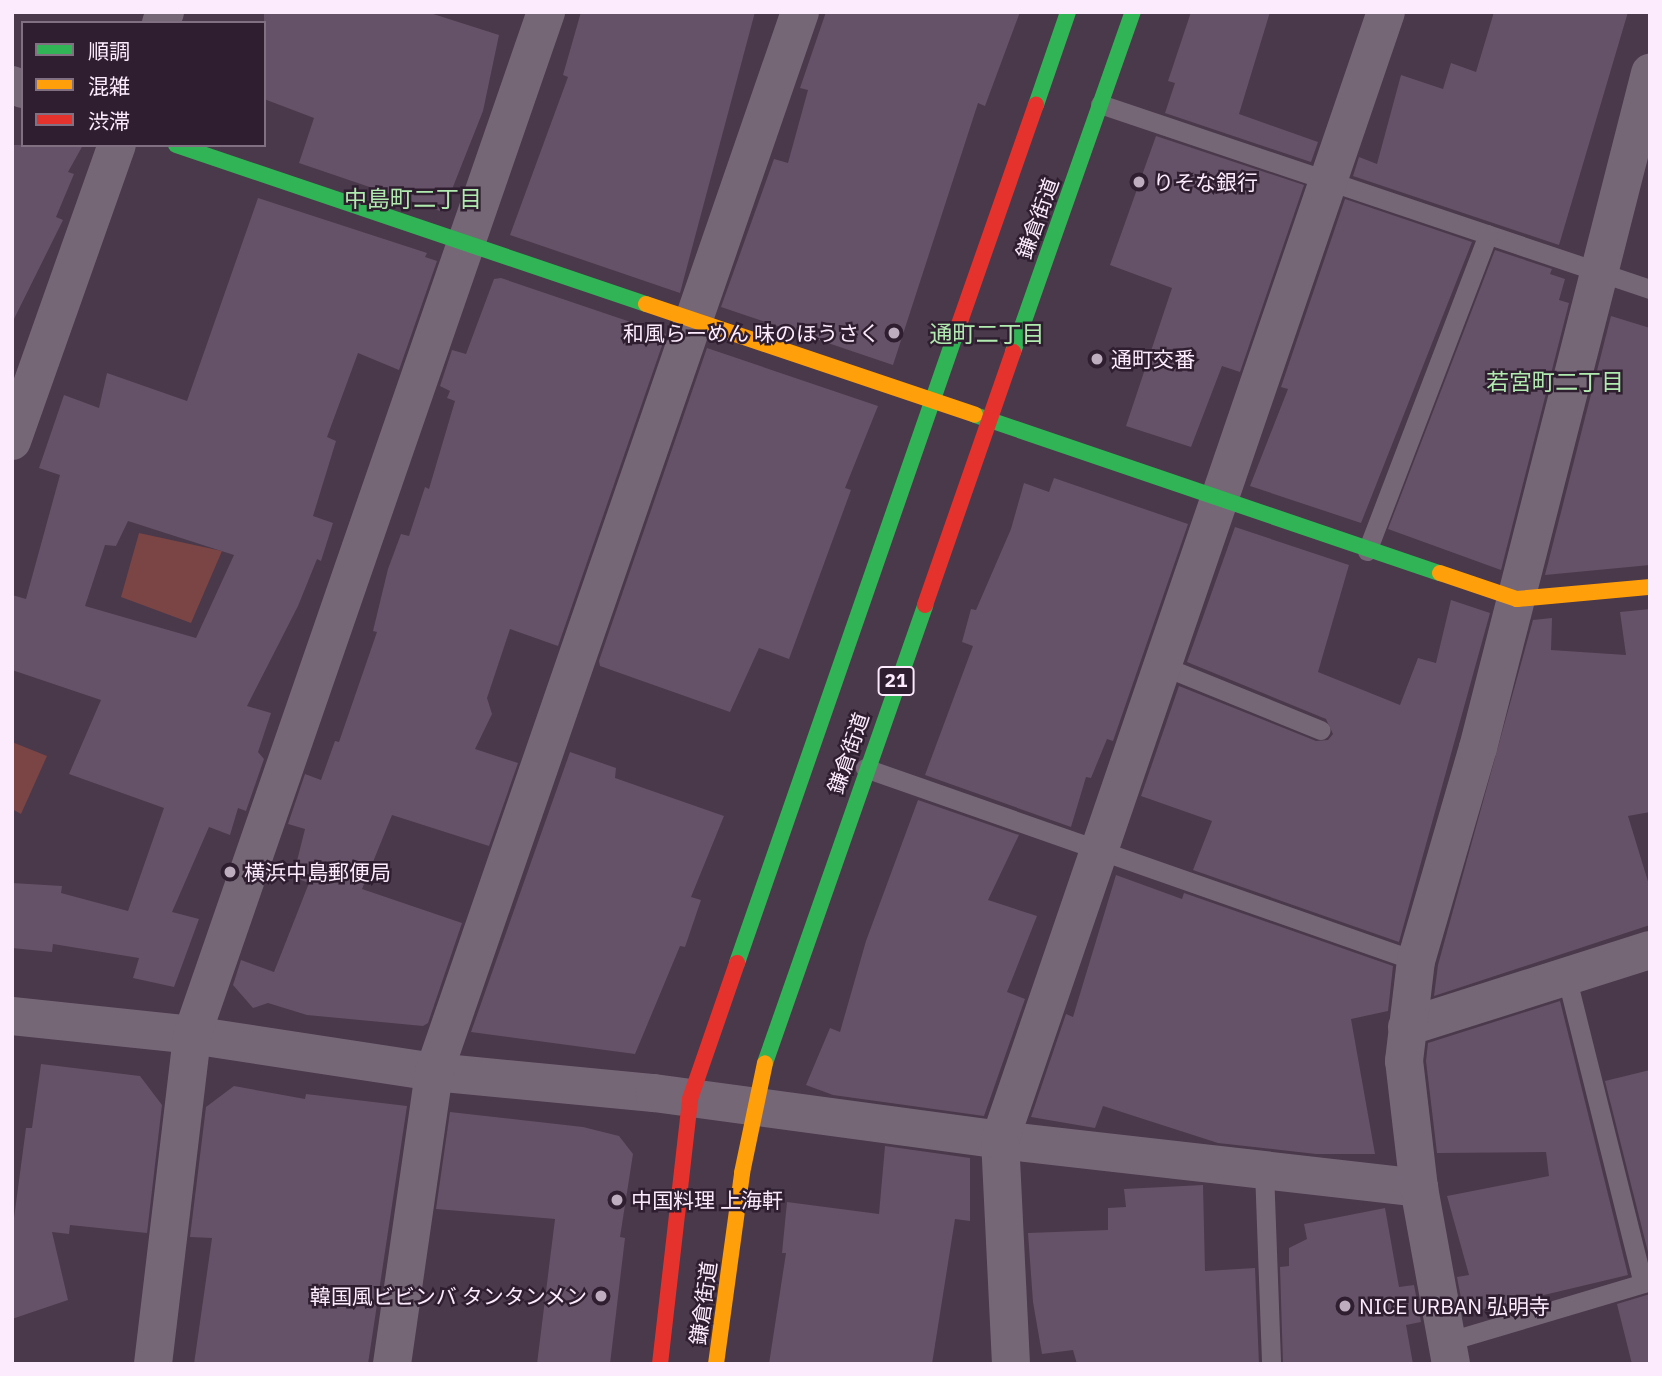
<!DOCTYPE html>
<meta charset="utf-8">
<style>
body{margin:0}
#map{position:relative;width:1662px;height:1376px;overflow:hidden;background:#4a384b;font-family:"IBM Plex Sans","Noto Sans JP",sans-serif}
div>[style]{position:absolute}
[style*='--x']{left:calc(var(--x)*1px);top:calc(var(--y)*1px);width:calc(var(--w)*1px);rotate:calc(var(--a)*1deg)}
.green>*{inset:0;background:#7a4544}
.building>*{inset:0;background:#665268}
.lane>*{height:19px;margin:-9.5px;padding:0 9.5px;transform-origin:9.5px;border-radius:9.5px;background:#766777}
.street>*{height:38px;margin:-19px;padding:0 19px;transform-origin:19px;border-radius:19px;background:#766777}
.fast>*{height:16px;margin:-8px;padding:0 8px;transform-origin:8px;border-radius:8px;background:#30b455}
.slow>*{height:16px;margin:-8px;padding:0 8px;transform-origin:8px;border-radius:8px;background:#ff9f0a}
.jam>*{height:16px;margin:-8px;padding:0 8px;transform-origin:8px;border-radius:8px;background:#e5322d}
.dots>*{width:19px;height:19px;translate:-50% -50%;box-sizing:border-box;border:4px solid #2e1e2f;border-radius:50%}
span{translate:-50% -50%;white-space:nowrap;text-align:center;line-height:1.15;-webkit-text-stroke:5px #2e1e2f;paint-order:stroke}
.shield-label span{padding:2px 5px;background:#2e1e2f;border:2px solid;border-radius:5px;-webkit-text-stroke-width:0}
.shield-label{font-size:19px;color:#fcebfd;font-weight:700}
.poi-label{font-size:21px;color:#fcebfd}
.left{translate:0 -50%;text-align:left}
.right{translate:-100% -50%;text-align:right}
.street-label{font-size:21px;color:#fcebfd}
.neighbourhood-label{font-size:23px;color:#b0eaaf}
.frame{position:absolute;inset:0;border:14px solid #fcebfd;pointer-events:none}
.legend{position:absolute;left:21px;top:21px;width:245px;height:126px;box-sizing:border-box;background:#2e1e2f;border:2px solid #807081;margin:0;padding:9px 12px;list-style:none;font-size:21px;color:#fcebfd}
.legend li{display:flex;align-items:center;gap:14px;height:35px}
.legend b{width:35px;border:2px solid #807081}
</style>
<div id="map">
<div class="green">
<div style="clip-path:polygon(139px 533px,222px 551px,191px 623px,121px 597px)"></div>
<div style="clip-path:polygon(12px 742px,47px 756px,21px 814px,12px 809px)"></div>
</div>
<div class="building">
<div style="clip-path:polygon(264px 12px,427px 12px,499px 35px,483px 111px,443px 212px,299px 163px,314px 118px,264px 99px)"></div>
<div style="clip-path:polygon(581px 12px,755px 12px,680px 293px,510px 235px,568px 77px,563px 75px)"></div>
<div style="clip-path:polygon(826px 12px,1020px 12px,985px 106px,978px 103px,893px 365px,721px 307px,774px 159px,788px 163px,808px 90px,800px 88px)"></div>
<div style="clip-path:polygon(1191px 12px,1270px 12px,1239px 114px,1318px 142px,1311px 162px,1165px 113px,1175px 83px,1168px 81px)"></div>
<div style="clip-path:polygon(1494px 12px,1628px 12px,1559px 245px,1353px 176px,1359px 157px,1377px 164px,1401px 75px,1443px 89px,1451px 63px,1476px 72px)"></div>
<div style="clip-path:polygon(1156px 136px,1304px 185px,1240px 372px,1222px 366px,1191px 447px,1126px 426px,1172px 288px,1110px 265px)"></div>
<div style="clip-path:polygon(12px 145px,83px 145px,68px 172px,74px 174px,56px 217px,63px 220px,12px 323px)"></div>
<div style="clip-path:polygon(evenodd,258px 198px,427px 253px,425px 257px,437px 261px,399px 370px,358px 353px,327px 437px,336px 441px,313px 516px,333px 523px,321px 561px,317px 559px,298px 606px,247px 706px,271px 713px,258px 752px,264px 759px,246px 811px,238px 808px,230px 835px,209px 827px,172px 912px,199px 919px,174px 987px,133px 978px,139px 958px,53px 944px,52px 952px,12px 948px,12px 883px,62px 886px,61px 893px,128px 911px,164px 808px,69px 774px,101px 700px,12px 670px,12px 595px,26px 599px,60px 475px,39px 468px,64px 395px,99px 408px,107px 373px,187px 401px,258px 198px,128px 521px,234px 555px,196px 638px,85px 606px,105px 545px,116px 546px,128px 521px)"></div>
<div style="clip-path:polygon(1345px 199px,1472px 242px,1361px 523px,1250px 486px,1288px 389px,1281px 387px)"></div>
<div style="clip-path:polygon(1495px 250px,1552px 269px,1550px 274px,1565px 279px,1559px 300px,1569px 303px,1501px 570px,1388px 529px)"></div>
<div style="clip-path:polygon(501px 278px,666px 334px,558px 646px,510px 629px,487px 698px,492px 714px,475px 749px,518px 763px,489px 846px,392px 815px,362px 889px,462px 923px,428px 1023px,423px 1026px,307px 1015px,268px 1003px,253px 1008px,233px 985px,241px 960px,274px 972px,309px 883px,293px 877px,305px 829px,288px 824px,305px 774px,321px 780px,335px 741px,339px 742px,377px 632px,373px 631px,388px 569px,401px 534px,409px 536px,425px 487px,429px 489px,455px 401px,447px 398px,450px 391px,440px 386px,452px 350px,466px 354px,494px 279px)"></div>
<div style="clip-path:polygon(1611px 316px,1650px 328px,1650px 565px,1545px 575px)"></div>
<div style="clip-path:polygon(707px 348px,878px 406px,845px 488px,851px 490px,789px 659px,759px 648px,730px 712px,600px 666px,599px 661px)"></div>
<div style="clip-path:polygon(1054px 478px,1188px 524px,1113px 741px,1107px 739px,1091px 778px,1086px 777px,1071px 827px,925px 775px,973px 646px,962px 642px,971px 609px,976px 610px,1011px 529px,1024px 483px,1049px 492px)"></div>
<div style="clip-path:polygon(1235px 527px,1349px 565px,1318px 672px,1400px 705px,1418px 658px,1436px 663px,1451px 600px,1490px 613px,1399px 942px,1193px 870px,1212px 821px,1141px 796px,1179px 686px,1316px 741px,1328px 740px,1333px 734px,1326px 719px,1187px 662px)"></div>
<div style="clip-path:polygon(1650px 609px,1650px 812px,1628px 816px,1650px 888px,1650px 925px,1434px 996px,1438px 965px,1533px 620px,1552px 618px,1551px 650px,1626px 655px,1620px 612px)"></div>
<div style="clip-path:polygon(570px 752px,616px 768px,615px 778px,724px 816px,691px 897px,701px 900px,685px 947px,680px 946px,635px 1054px,471px 1032px)"></div>
<div style="clip-path:polygon(918px 800px,1019px 835px,988px 900px,1037px 916px,1007px 992px,1025px 999px,984px 1116px,833px 1095px,806px 1085px,830px 1028px,840px 1032px,866px 941px)"></div>
<div style="clip-path:polygon(1116px 875px,1182px 899px,1184px 893px,1393px 966px,1388px 1011px,1351px 1019px,1375px 1154px,1316px 1154px,1218px 1143px,1103px 1106px,1095px 1128px,1031px 1117px,1066px 1014px,1073px 1017px)"></div>
<div style="clip-path:polygon(1560px 1001px,1628px 1275px,1464px 1314px,1457px 1277px,1469px 1275px,1447px 1196px,1549px 1176px,1546px 1152px,1437px 1153px,1426px 1061px,1428px 1043px)"></div>
<div style="clip-path:polygon(41px 1064px,140px 1076px,162px 1105px,147px 1233px,70px 1225px,69px 1234px,52px 1232px,68px 1300px,12px 1319px,12px 1233px,26px 1128px,32px 1128px)"></div>
<div style="clip-path:polygon(1650px 1070px,1650px 1260px,1605px 1081px)"></div>
<div style="clip-path:polygon(234px 1086px,305px 1099px,306px 1094px,407px 1106px,368px 1364px,194px 1364px,212px 1238px,190px 1237px,206px 1107px)"></div>
<div style="clip-path:polygon(450px 1112px,583px 1127px,619px 1136px,633px 1154px,620px 1237px,625px 1238px,610px 1364px,537px 1364px,555px 1219px,436px 1209px)"></div>
<div style="clip-path:polygon(885px 1146px,970px 1158px,970px 1221px,955px 1219px,932px 1364px,769px 1364px,786px 1253px,782px 1253px,787px 1202px,879px 1214px)"></div>
<div style="clip-path:polygon(1203px 1185px,1205px 1271px,1255px 1268px,1259px 1364px,1077px 1364px,1073px 1350px,1042px 1354px,1033px 1302px,1028px 1233px,1108px 1230px,1108px 1208px,1126px 1207px,1124px 1189px)"></div>
<div style="clip-path:polygon(1385px 1208px,1399px 1287px,1414px 1285px,1421px 1322px,1406px 1325px,1413px 1364px,1283px 1364px,1280px 1267px,1289px 1266px,1289px 1248px,1307px 1239px,1304px 1224px)"></div>
<div style="clip-path:polygon(1650px 1294px,1650px 1364px,1632px 1364px,1617px 1304px)"></div>
</div>
<div class="lane">
<div style="--x:1100;--y:104;--w:580;--a:18.59"></div>
<div style="--x:1367;--y:551;--w:339;--a:-69.1"></div>
<div style="--x:1163;--y:666;--w:170;--a:22.1"></div>
<div style="--x:865;--y:768;--w:584;--a:19.3"></div>
<div style="--x:1566;--y:975;--w:314;--a:76"></div>
<div style="--x:1264;--y:1170;--w:194;--a:87.9"></div>
<div style="--x:1446;--y:1342;--w:213;--a:-16.6"></div>
</div>
<div class="street">
<div style="--x:161;--y:23;--w:12;--a:-70"></div>
<div style="--x:12;--y:85;--w:12;--a:20"></div>
<div style="--x:12;--y:441;--w:314;--a:-70.5"></div>
<div style="--x:12;--y:1016;--w:181;--a:6"></div>
<div style="--x:192;--y:1035;--w:245;--a:8.7"></div>
<div style="--x:434;--y:1072;--w:221;--a:5.5"></div>
<div style="--x:654;--y:1093;--w:349;--a:7.7"></div>
<div style="--x:1000;--y:1140;--w:422;--a:6.5"></div>
<div style="--x:1407;--y:1027;--w:255;--a:-17.6"></div>
<div style="--x:153;--y:1364;--w:331;--a:-83.2"></div>
<div style="--x:192;--y:1035;--w:1083;--a:-70.91"></div>
<div style="--x:392;--y:1364;--w:295;--a:-81.8"></div>
<div style="--x:434;--y:1072;--w:1121;--a:-70.95"></div>
<div style="--x:1011;--y:1364;--w:224;--a:-92.8"></div>
<div style="--x:1000;--y:1140;--w:1192;--a:-71.11"></div>
<div style="--x:1451;--y:1364;--w:179;--a:-100.3"></div>
<div style="--x:1419;--y:1188;--w:128;--a:-96.7"></div>
<div style="--x:1404;--y:1061;--w:101;--a:-83.2"></div>
<div style="--x:1416;--y:961;--w:222;--a:-73.8"></div>
<div style="--x:1478;--y:748;--w:697;--a:-75.7"></div>
</div>
<div class="fast">
<div style="--x:1036;--y:105;--w:98;--a:-71"></div>
<div style="--x:176;--y:145;--w:496;--a:18.7"></div>
<div style="--x:1013;--y:352;--w:361;--a:-70.6"></div>
<div style="--x:975;--y:415;--w:491;--a:18.8"></div>
<div style="--x:737;--y:963;--w:667;--a:-70.83"></div>
<div style="--x:765;--y:1063;--w:485;--a:-70.7"></div>
</div>
<div class="slow">
<div style="--x:646;--y:304;--w:347;--a:18.6"></div>
<div style="--x:1440;--y:573;--w:81;--a:18.7"></div>
<div style="--x:1517;--y:599;--w:134;--a:-5.2"></div>
<div style="--x:716;--y:1364;--w:193;--a:-82.2"></div>
<div style="--x:742;--y:1173;--w:112;--a:-78.2"></div>
</div>
<div class="jam">
<div style="--x:956;--y:333;--w:242;--a:-70.7"></div>
<div style="--x:925;--y:605;--w:268;--a:-70.8"></div>
<div style="--x:660;--y:1364;--w:267;--a:-83.5"></div>
<div style="--x:690;--y:1099;--w:144;--a:-70.9"></div>
</div>
<div class="dots">
<div style="left:1139px;top:182px;background:#beacbf"></div>
<div style="left:894px;top:333px;background:#beacbf"></div>
<div style="left:1097px;top:359px;background:#beacbf"></div>
<div style="left:230px;top:872px;background:#beacbf"></div>
<div style="left:617px;top:1200px;background:#beacbf"></div>
<div style="left:601px;top:1296px;background:#beacbf"></div>
<div style="left:1345px;top:1306px;background:#beacbf"></div>
</div>
<div class="shield-label">
<span style="left:896px;top:681px">21</span>
</div>
<div class="poi-label">
<span class="left" style="left:1153px;top:182px">りそな銀行</span>
<span class="right" style="left:880px;top:333px">和風らーめん 味のほうさく</span>
<span class="left" style="left:1111px;top:359px">通町交番</span>
<span class="left" style="left:244px;top:872px">横浜中島郵便局</span>
<span class="left" style="left:631px;top:1200px">中国料理 上海軒</span>
<span class="right" style="left:587px;top:1296px">韓国風ビビンバ タンタンメン</span>
<span class="left" style="left:1359px;top:1306px">NICE URBAN 弘明寺</span>
</div>
<div class="street-label">
<span style="left:1037px;top:218px;rotate:-70deg">鎌倉街道</span>
<span style="left:848px;top:753px;rotate:-71deg">鎌倉街道</span>
<span style="left:703px;top:1303px;rotate:-82deg">鎌倉街道</span>
</div>
<div class="neighbourhood-label">
<span style="left:413px;top:198px">中島町二丁目</span>
<span style="left:987px;top:333px">通町二丁目</span>
<span style="left:1555px;top:381px">若宮町二丁目</span>
</div>
<div class="frame"></div>
<ul class="legend">
<li><b style="height:9px;background:#30b455"></b>順調</li>
<li><b style="height:9px;background:#ff9f0a"></b>混雑</li>
<li><b style="height:9px;background:#e5322d"></b>渋滞</li>
</ul>
</div>
